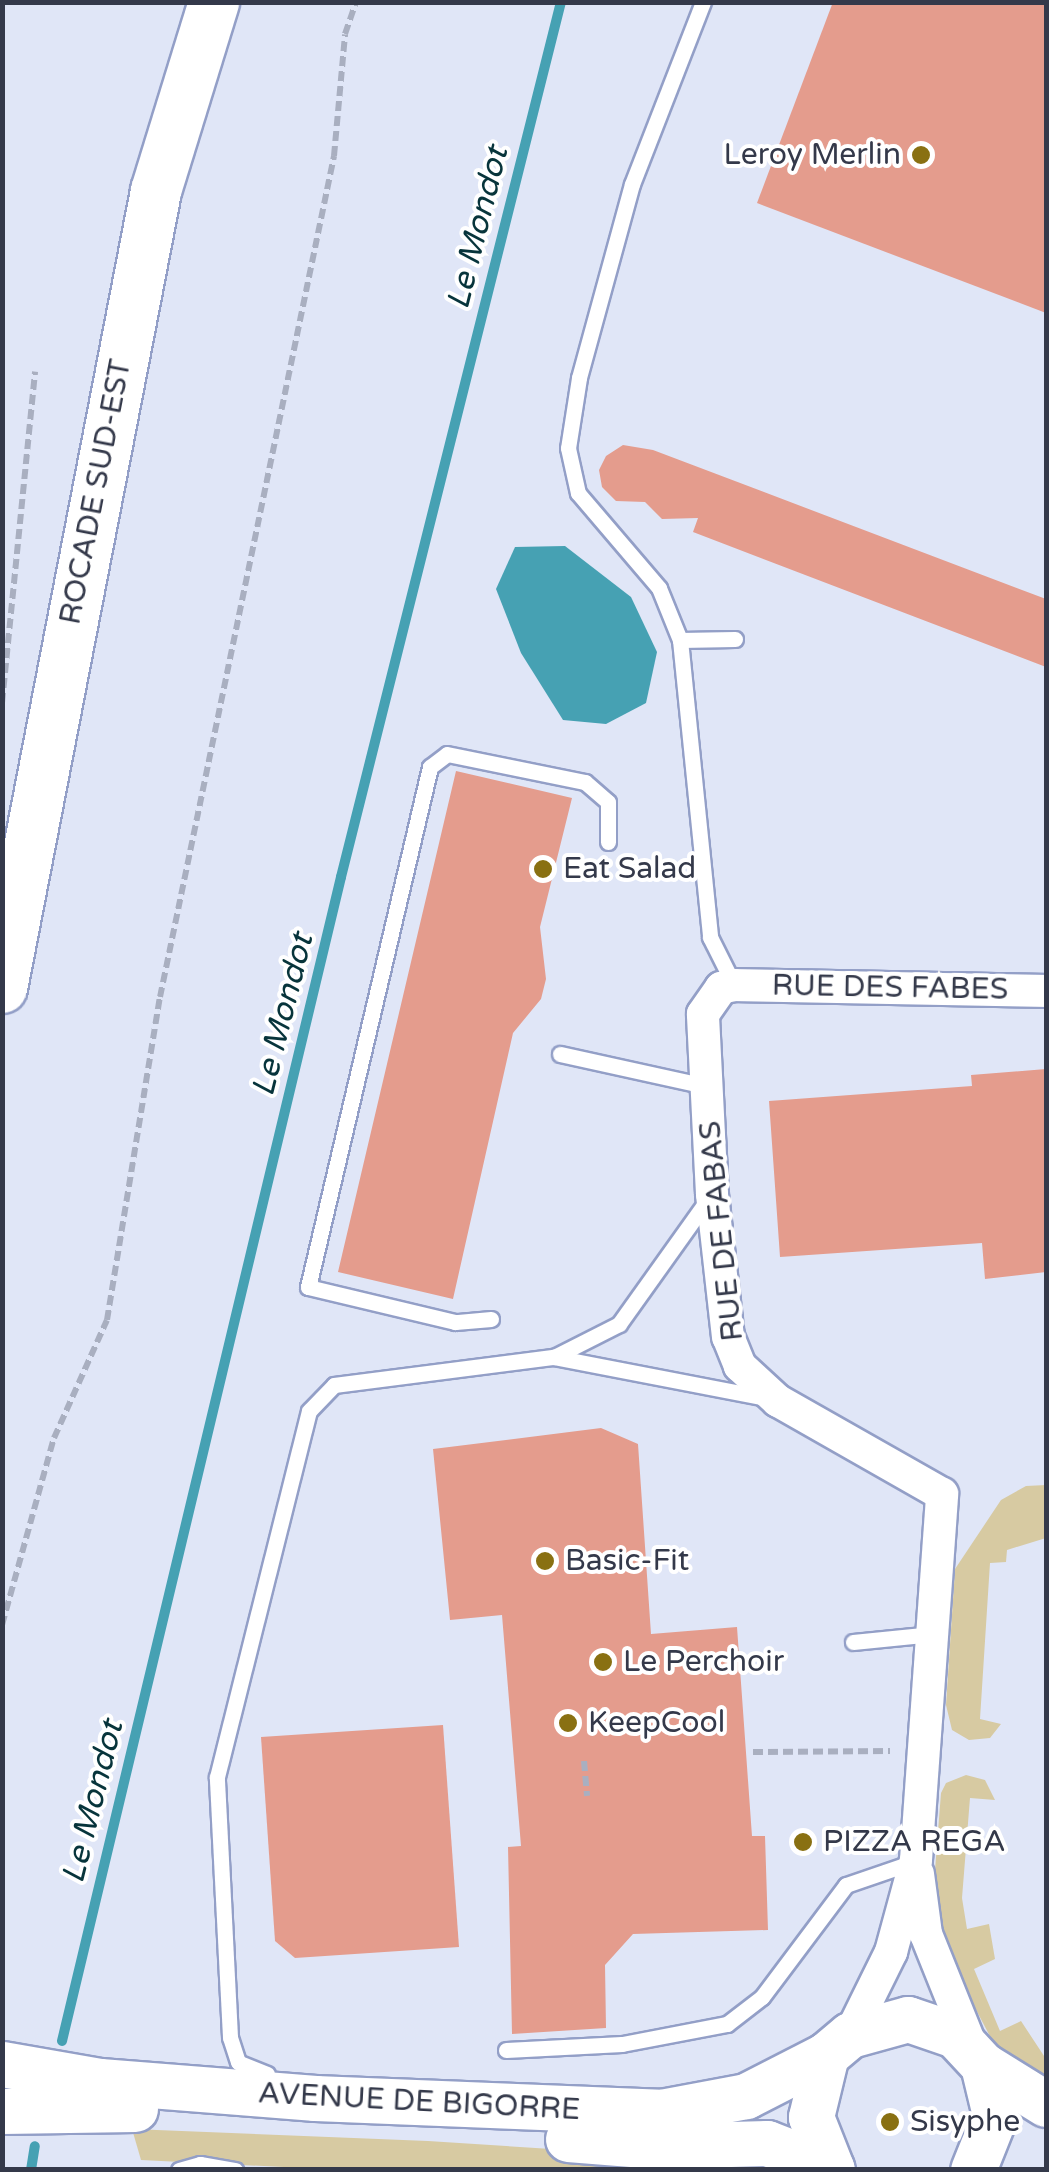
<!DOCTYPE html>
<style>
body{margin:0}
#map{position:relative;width:1049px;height:2172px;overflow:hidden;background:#e0e6f7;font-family:"Varela Round",sans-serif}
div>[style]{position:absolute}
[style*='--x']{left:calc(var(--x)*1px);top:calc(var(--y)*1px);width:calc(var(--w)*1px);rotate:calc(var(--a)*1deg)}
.green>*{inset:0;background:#d7caa2}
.water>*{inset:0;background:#46a1b3}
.stream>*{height:10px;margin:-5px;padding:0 5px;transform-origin:5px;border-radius:5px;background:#46a1b3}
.building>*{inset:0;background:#e49c8d}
.path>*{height:6px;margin-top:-3px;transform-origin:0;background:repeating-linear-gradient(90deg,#a9afc0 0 10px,transparent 0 15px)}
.roads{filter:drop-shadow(2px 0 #939fc7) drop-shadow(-2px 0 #939fc7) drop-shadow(0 2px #939fc7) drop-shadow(0 -2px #939fc7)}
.service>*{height:15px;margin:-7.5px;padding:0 7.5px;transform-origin:7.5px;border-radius:7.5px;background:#fff}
.minor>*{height:32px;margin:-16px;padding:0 16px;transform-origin:16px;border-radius:16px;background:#fff}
.secondary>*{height:45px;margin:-22.5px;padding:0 22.5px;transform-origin:22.5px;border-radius:22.5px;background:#fff}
.primary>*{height:50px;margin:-25px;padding:0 25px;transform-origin:25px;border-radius:25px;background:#fff}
.dots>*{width:28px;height:28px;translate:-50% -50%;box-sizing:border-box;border:5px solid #fff;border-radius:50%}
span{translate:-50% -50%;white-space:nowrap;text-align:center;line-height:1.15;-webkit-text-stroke:8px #fff;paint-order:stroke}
.poi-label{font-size:30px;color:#34394a}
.right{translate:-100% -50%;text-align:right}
.left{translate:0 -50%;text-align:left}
.street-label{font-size:30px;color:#34394a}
.water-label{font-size:32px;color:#07343b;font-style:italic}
.frame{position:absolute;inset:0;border:5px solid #34394a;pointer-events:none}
</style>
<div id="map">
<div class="green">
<div style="clip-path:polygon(1046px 1485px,1046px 1538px,1007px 1550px,1006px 1562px,990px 1563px,980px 1719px,1001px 1724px,990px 1738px,969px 1740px,952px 1730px,946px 1705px,955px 1569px,1001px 1500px,1026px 1486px)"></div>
<div style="clip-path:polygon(966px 1775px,985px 1780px,995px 1800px,970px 1798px,962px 1898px,967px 1929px,989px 1924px,995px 1959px,974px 1969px,1000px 2031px,1021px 2021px,1046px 2059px,1046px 2092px,994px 2044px,948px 1956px,933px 1896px,941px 1793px,946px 1783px)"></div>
<div style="clip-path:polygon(132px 2129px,428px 2141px,771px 2163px,783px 2169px,343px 2170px,141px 2160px)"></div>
</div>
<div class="water">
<div style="clip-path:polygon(565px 546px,631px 597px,657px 652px,646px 703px,606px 724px,563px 720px,521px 653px,496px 589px,515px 547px)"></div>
</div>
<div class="stream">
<div style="--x:62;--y:2041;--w:1197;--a:-76.52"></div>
<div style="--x:341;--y:877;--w:902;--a:-75.89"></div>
<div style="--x:31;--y:2170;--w:24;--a:-81"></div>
</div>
<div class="building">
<div style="clip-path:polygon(833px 2px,1046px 2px,1046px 313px,757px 203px)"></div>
<div style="clip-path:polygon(623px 445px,653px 450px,1046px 599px,1046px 667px,693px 532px,698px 518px,662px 519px,645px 502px,616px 501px,602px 487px,599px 470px,606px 456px)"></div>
<div style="clip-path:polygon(456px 771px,572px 798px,540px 927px,546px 979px,541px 999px,513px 1033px,453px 1299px,338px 1272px)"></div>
<div style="clip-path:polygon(1046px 1069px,1046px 1272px,985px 1279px,982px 1243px,780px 1257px,769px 1101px,972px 1086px,971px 1075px)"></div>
<div style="clip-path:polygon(601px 1428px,638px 1444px,651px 1634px,737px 1627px,752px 1836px,765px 1836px,768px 1930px,633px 1934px,605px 1965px,606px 2028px,512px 2034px,508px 1847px,521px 1846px,502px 1615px,450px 1620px,433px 1449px)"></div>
<div style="clip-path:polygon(443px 1725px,459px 1947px,295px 1958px,275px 1941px,261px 1737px)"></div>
</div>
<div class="path">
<div style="--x:2;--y:703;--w:333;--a:-84.3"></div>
<div style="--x:2;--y:1625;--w:194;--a:-74.5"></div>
<div style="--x:54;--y:1438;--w:129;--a:-65.8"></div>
<div style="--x:107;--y:1320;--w:327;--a:-80.7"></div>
<div style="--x:160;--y:997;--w:859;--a:-78.31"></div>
<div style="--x:334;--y:156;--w:122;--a:-84.8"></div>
<div style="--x:345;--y:34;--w:34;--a:-71"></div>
<div style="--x:753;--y:1752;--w:137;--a:-0.4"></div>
<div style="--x:584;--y:1761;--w:35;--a:85"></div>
</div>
<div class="roads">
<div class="service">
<div style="--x:703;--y:2;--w:195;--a:111.3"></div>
<div style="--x:632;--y:184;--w:201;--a:105.3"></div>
<div style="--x:579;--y:378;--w:71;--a:98.9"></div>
<div style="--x:568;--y:448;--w:46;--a:77.5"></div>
<div style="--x:578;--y:493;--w:125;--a:49.5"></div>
<div style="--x:659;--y:588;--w:56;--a:68"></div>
<div style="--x:680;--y:640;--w:299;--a:84.2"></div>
<div style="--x:710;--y:937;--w:54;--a:63.4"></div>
<div style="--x:680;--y:640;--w:55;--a:-1"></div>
<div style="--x:560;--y:1054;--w:149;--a:12.4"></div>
<div style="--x:491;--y:1319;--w:36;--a:175"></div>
<div style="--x:455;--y:1322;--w:151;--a:-166.6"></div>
<div style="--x:308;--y:1287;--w:534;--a:-76.8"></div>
<div style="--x:430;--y:767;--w:21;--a:-37"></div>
<div style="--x:447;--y:754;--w:141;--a:11.5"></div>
<div style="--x:585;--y:782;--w:30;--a:41"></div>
<div style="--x:608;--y:802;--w:40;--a:90"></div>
<div style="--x:554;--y:1357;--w:216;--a:10.9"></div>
<div style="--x:853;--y:1642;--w:80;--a:-5.7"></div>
<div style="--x:506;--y:2050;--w:116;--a:-3"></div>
<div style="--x:622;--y:2044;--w:107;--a:-10.8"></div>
<div style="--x:727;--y:2024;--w:44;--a:-37.6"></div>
<div style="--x:762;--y:1997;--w:140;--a:-53.1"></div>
<div style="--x:846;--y:1885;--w:71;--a:-18.9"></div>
<div style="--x:267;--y:2074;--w:31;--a:-158"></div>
<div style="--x:238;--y:2062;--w:26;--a:-108"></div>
<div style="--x:230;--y:2037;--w:260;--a:-92.9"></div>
<div style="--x:217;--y:1777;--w:377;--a:-75.9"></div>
<div style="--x:309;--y:1411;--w:36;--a:-46"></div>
<div style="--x:334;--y:1385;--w:222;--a:-7.3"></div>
<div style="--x:554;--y:1357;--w:73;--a:-26.9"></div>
<div style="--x:619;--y:1324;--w:153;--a:-54.5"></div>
<div style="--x:179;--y:2170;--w:22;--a:-16"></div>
<div style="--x:200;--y:2164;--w:36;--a:10"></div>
</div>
<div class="minor">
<div style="--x:918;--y:1874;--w:61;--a:82.4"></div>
<div style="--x:926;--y:1934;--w:126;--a:68.1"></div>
<div style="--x:850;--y:2035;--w:93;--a:-63.7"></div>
<div style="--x:891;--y:1952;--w:95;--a:-74.8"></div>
<div style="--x:916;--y:1860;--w:367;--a:-85.9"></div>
<div style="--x:942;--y:1494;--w:189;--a:-150.4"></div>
<div style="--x:778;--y:1401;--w:52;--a:-137.4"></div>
<div style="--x:740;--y:1366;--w:31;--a:-112"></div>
<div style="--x:728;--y:1337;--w:144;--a:-96.4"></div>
<div style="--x:712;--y:1194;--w:180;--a:-92.9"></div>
<div style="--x:703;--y:1014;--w:32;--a:-55"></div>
<div style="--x:721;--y:988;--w:13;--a:-13"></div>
<div style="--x:734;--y:985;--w:312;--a:1.1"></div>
</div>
<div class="secondary">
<div style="--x:2;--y:2064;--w:99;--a:9.8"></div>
<div style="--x:100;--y:2081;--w:216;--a:4.5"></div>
<div style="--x:315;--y:2098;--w:345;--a:2.3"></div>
<div style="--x:660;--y:2112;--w:87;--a:-10.5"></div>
<div style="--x:746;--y:2096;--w:90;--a:-27.1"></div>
<div style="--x:983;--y:2065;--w:74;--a:31.8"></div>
<div style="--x:2;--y:2111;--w:133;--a:-0.9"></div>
<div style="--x:568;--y:2139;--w:89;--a:4.5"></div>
<div style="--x:657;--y:2146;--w:110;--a:-1.6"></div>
<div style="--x:767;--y:2143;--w:69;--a:21.3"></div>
<div style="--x:832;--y:2170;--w:57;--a:-111.6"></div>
<div style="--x:811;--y:2117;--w:64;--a:-76.4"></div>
<div style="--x:826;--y:2055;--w:31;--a:-40"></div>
<div style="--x:850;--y:2035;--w:60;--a:-15.4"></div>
<div style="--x:908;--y:2019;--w:50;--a:18.8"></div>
<div style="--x:955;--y:2035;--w:41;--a:47"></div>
<div style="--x:983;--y:2065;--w:51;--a:76.5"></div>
<div style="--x:995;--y:2115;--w:59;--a:111.8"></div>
</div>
<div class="primary">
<div style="--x:2;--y:988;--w:812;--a:-79.06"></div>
<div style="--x:156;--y:191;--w:198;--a:-72.9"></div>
</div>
</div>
<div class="dots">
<div style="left:921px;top:155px;background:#897012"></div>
<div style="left:543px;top:869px;background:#897012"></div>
<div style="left:545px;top:1561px;background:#897012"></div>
<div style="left:603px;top:1662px;background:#897012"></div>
<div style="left:568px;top:1723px;background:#897012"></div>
<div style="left:803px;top:1842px;background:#897012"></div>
<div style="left:890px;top:2122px;background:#897012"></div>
</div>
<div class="poi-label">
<span class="right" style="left:901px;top:155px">Leroy Merlin</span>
<span class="left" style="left:563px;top:869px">Eat Salad</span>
<span class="left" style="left:565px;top:1561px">Basic-Fit</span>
<span class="left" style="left:623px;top:1662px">Le Perchoir</span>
<span class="left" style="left:588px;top:1723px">KeepCool</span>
<span class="left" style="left:823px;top:1842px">PIZZA REGA</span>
<span class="left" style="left:910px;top:2122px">Sisyphe</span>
</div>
<div class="street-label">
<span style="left:96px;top:492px;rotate:-79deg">ROCADE SUD-EST</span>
<span style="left:890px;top:988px;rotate:1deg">RUE DES FABES</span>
<span style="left:722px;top:1231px;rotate:-96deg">RUE DE FABAS</span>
<span style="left:419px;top:2102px;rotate:3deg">AVENUE DE BIGORRE</span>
</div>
<div class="water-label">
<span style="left:478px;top:228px;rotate:-76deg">Le Mondot</span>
<span style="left:283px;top:1015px;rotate:-76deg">Le Mondot</span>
<span style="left:93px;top:1802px;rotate:-76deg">Le Mondot</span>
</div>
<div class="frame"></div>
</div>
